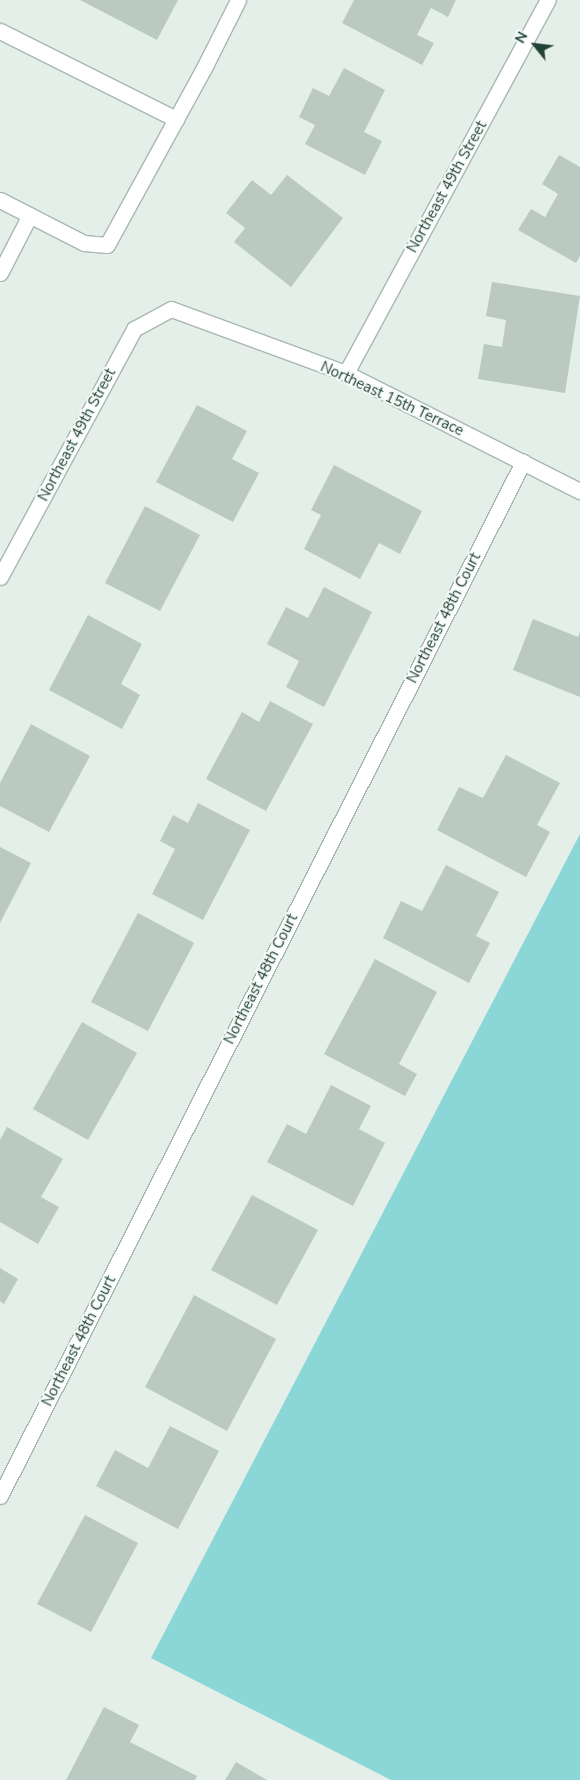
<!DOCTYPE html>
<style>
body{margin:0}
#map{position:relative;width:580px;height:1780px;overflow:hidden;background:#e5efe9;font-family:"Nunito Sans",sans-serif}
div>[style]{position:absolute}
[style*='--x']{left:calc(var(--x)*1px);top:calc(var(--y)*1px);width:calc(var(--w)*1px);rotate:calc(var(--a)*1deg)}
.water>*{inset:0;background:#8bd6d7}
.building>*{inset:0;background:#bacac2}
.roads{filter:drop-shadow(1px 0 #a7b8b0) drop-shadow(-1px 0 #a7b8b0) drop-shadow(0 1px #a7b8b0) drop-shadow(0 -1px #a7b8b0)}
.service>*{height:15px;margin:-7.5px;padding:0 7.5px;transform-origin:7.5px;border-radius:7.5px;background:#fff}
.minor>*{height:15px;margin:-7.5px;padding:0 7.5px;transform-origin:7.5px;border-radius:7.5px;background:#fff}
span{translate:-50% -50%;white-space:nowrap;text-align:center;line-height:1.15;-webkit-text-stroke:4px #f6fbf8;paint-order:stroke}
.street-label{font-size:15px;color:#234336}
.north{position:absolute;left:510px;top:20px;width:50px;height:50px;-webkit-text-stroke:4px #f6fbf8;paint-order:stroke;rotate:299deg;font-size:14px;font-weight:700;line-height:20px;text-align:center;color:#234336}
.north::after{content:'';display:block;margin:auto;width:18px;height:22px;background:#234336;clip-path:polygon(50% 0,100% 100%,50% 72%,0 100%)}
</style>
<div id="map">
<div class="water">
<div style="clip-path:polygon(580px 834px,580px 1780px,391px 1780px,151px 1658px)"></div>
</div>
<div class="building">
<div style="clip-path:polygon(80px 0,178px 0,157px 40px)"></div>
<div style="clip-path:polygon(354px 0,456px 0,448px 17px,431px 8px,417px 35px,434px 43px,422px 65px,342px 23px)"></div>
<div style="clip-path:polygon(344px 68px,385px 90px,364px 132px,382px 141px,365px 175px,305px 144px,315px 125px,299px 117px,313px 88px,329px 96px)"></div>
<div style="clip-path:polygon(559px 155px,580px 167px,580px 256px,576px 263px,518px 230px,531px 209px,545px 217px,558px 194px,542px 184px)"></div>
<div style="clip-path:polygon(287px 175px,343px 218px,291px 287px,234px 242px,245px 228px,226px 213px,252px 180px,271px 195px)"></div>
<div style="clip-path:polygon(492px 282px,580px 296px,565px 393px,478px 379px,484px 344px,502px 347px,506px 320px,486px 316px)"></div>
<div style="clip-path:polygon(197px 405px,247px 431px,232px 459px,259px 473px,233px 522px,156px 482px)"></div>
<div style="clip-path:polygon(334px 465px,422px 511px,400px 554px,379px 543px,360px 579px,304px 549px,321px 515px,311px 510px)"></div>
<div style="clip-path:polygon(145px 506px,200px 535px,160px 611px,105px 583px)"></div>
<div style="clip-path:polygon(324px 587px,372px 612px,324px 707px,286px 687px,299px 661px,267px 644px,286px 607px,308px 618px)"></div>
<div style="clip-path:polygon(88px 615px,142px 644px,121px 684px,140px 695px,122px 729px,49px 690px)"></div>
<div style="clip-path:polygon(533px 619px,578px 637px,580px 632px,580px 697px,513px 670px)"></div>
<div style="clip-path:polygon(270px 701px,313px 724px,266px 811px,206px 779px,242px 712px,259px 722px)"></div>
<div style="clip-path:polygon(31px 724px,90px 756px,49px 832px,0 806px,0 783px)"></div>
<div style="clip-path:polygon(506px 755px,560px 783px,537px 825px,550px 832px,526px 877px,437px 830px,459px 787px,483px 798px)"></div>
<div style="clip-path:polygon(198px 803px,250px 830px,203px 920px,152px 894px,175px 849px,160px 841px,173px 815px,188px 823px)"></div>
<div style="clip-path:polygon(0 847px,31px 863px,0 923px)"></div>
<div style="clip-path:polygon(446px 865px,499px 892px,476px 936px,490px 943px,469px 983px,383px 938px,401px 901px,422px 911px)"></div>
<div style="clip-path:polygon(138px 913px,194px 943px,148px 1031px,91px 1002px)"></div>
<div style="clip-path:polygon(375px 959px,437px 992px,399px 1064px,417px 1074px,405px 1096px,324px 1054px)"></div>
<div style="clip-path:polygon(82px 1022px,137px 1053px,88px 1140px,33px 1109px)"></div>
<div style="clip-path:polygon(331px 1085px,371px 1106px,359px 1129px,385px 1143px,353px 1206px,267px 1162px,287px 1124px,306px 1134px)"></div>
<div style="clip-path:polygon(7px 1127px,63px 1159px,41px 1197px,59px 1207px,38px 1244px,0 1222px,0 1140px)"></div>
<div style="clip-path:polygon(252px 1195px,318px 1230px,277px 1305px,211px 1270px)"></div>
<div style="clip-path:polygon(0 1268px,18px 1279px,4px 1304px,0 1301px)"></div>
<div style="clip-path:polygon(194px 1295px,276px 1339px,227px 1431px,145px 1387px)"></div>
<div style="clip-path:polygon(170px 1426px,219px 1451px,178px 1529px,96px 1486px,115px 1450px,148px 1468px)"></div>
<div style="clip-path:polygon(85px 1515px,138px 1543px,91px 1632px,37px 1604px)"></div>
<div style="clip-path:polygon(104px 1707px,139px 1725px,130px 1742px,197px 1776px,195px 1780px,66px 1780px)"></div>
<div style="clip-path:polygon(236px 1762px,267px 1780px,225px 1780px)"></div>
</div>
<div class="roads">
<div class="service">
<div style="--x:0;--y:31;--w:197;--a:26.6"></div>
<div style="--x:84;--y:243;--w:23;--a:5"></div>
<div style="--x:107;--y:245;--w:202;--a:-61.3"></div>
<div style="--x:204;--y:68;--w:76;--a:-63.4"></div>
<div style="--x:0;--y:273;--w:65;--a:-62.7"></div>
</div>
<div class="minor">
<div style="--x:0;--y:200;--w:94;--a:27.1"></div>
<div style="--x:346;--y:373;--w:424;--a:-61.6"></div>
<div style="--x:0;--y:577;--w:282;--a:-61.6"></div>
<div style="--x:134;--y:329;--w:42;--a:-28.4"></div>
<div style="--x:171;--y:309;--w:186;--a:20.1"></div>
<div style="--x:346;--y:373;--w:262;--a:26.8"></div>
<div style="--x:0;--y:1496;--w:1159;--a:-63.17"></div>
</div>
</div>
<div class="street-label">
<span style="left:447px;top:187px;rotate:-61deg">Northeast 49th Street</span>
<span style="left:392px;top:399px;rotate:25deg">Northeast 15th Terrace</span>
<span style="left:77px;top:435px;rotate:-62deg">Northeast 49th Street</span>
<span style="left:444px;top:618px;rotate:-63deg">Northeast 48th Court</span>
<span style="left:261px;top:979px;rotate:-63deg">Northeast 48th Court</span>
<span style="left:79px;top:1341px;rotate:-63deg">Northeast 48th Court</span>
</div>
<div class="north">N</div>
</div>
